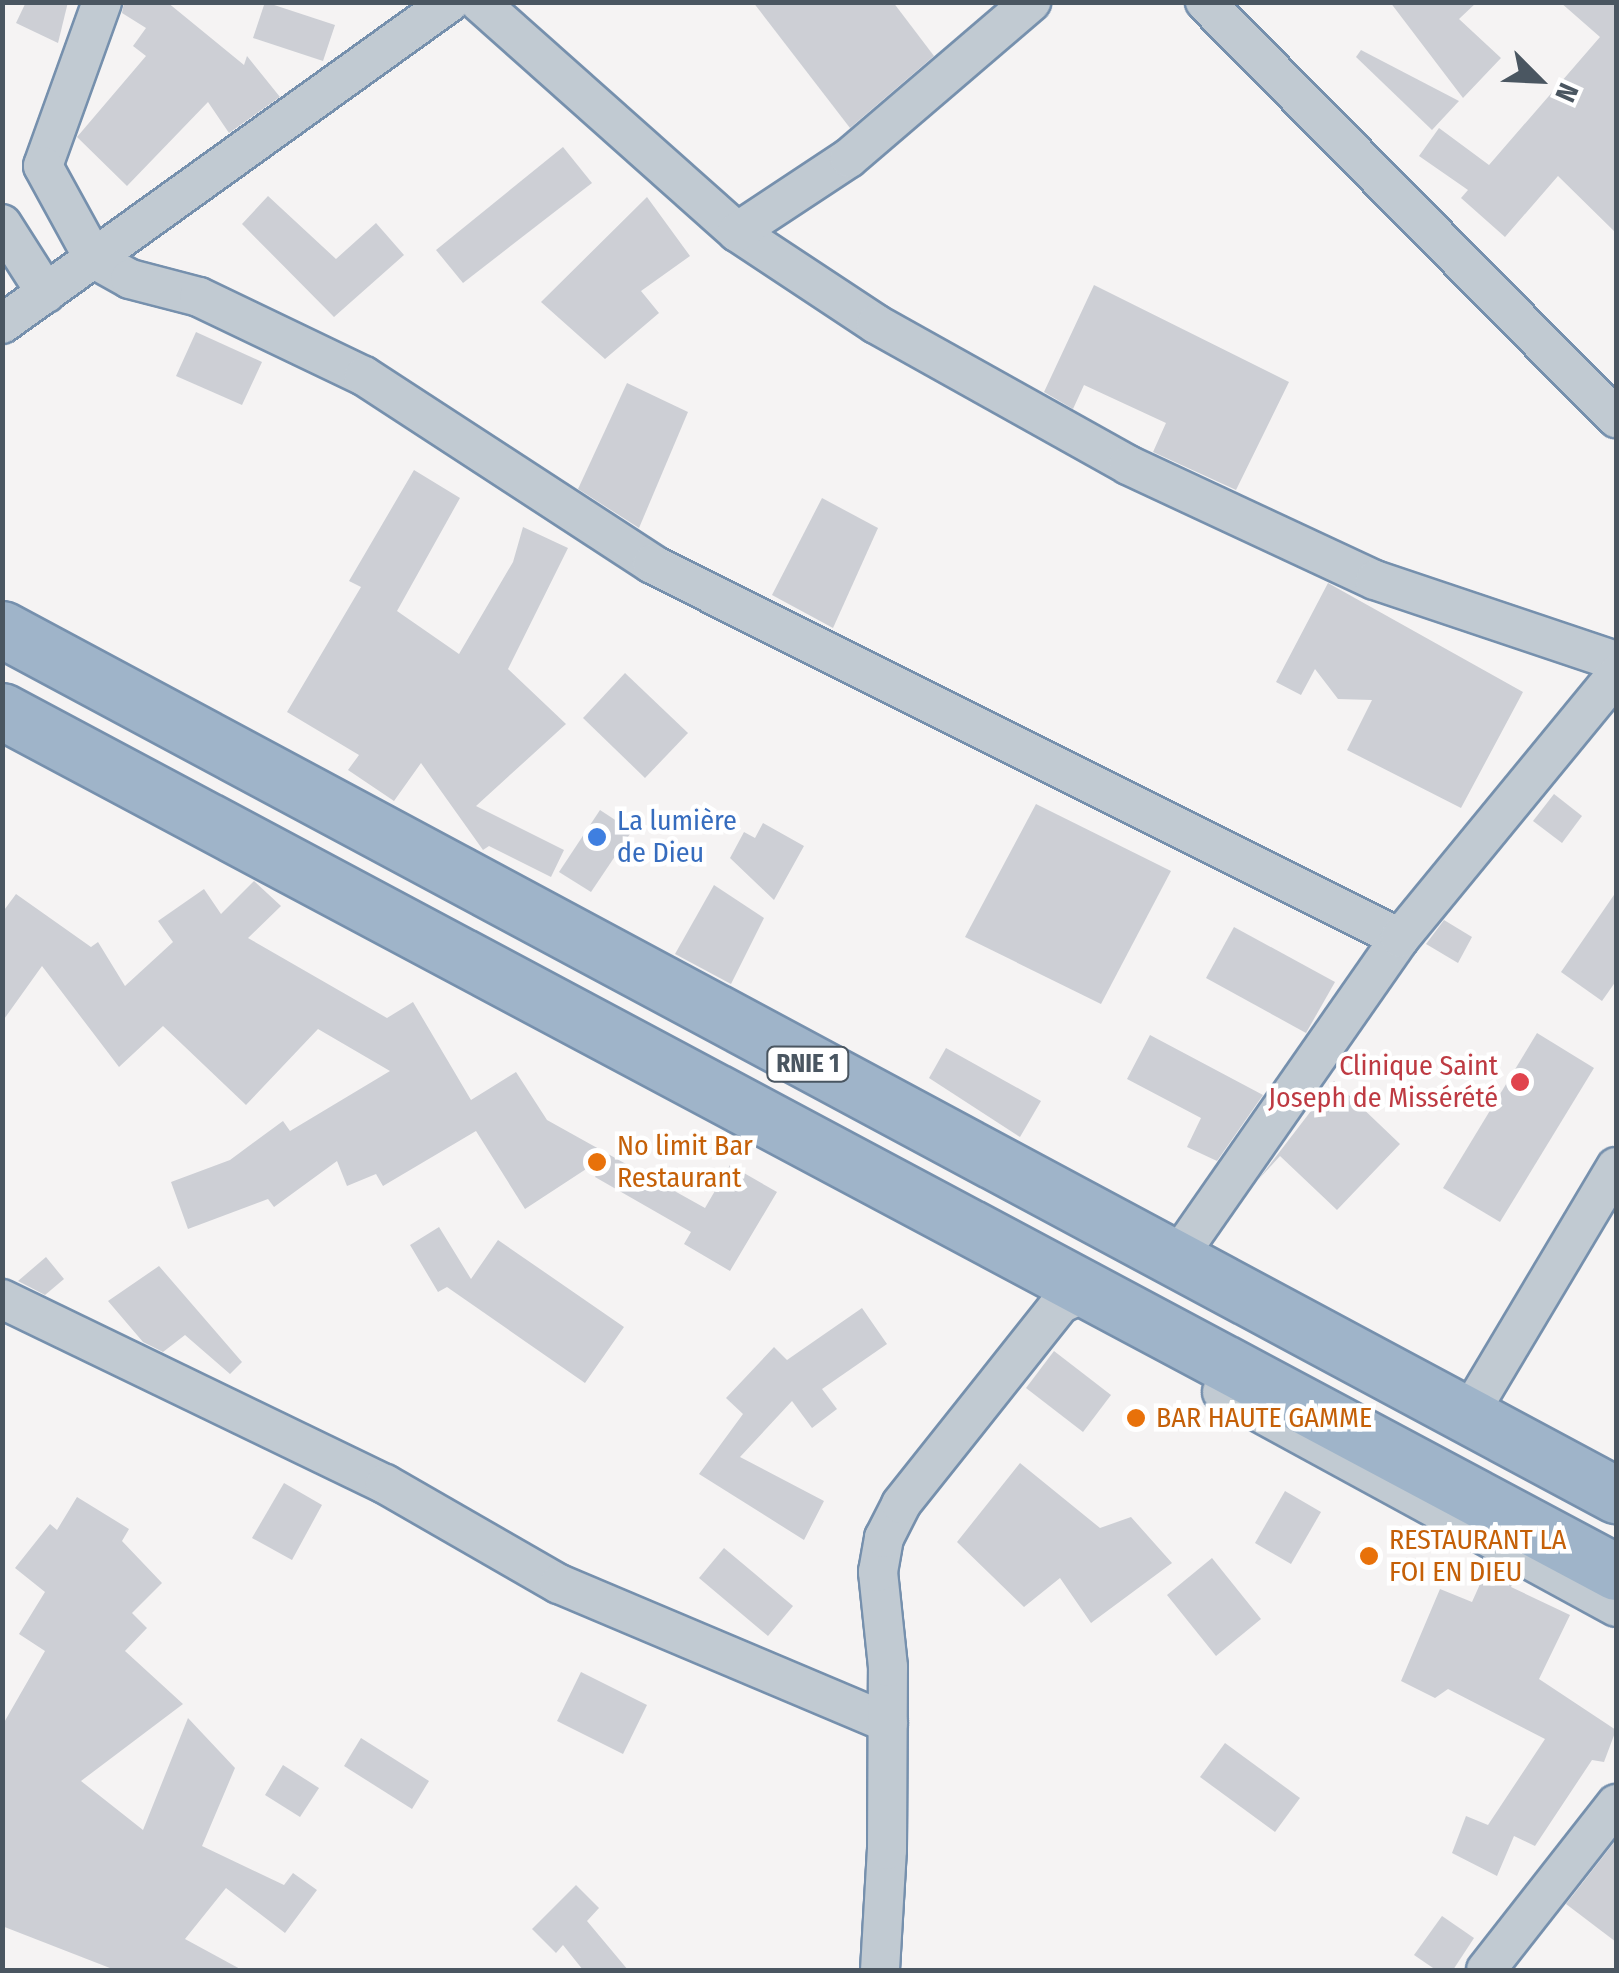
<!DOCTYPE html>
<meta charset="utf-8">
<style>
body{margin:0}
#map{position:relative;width:1619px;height:1973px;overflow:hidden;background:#f5f3f3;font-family:"Fira Sans Condensed",sans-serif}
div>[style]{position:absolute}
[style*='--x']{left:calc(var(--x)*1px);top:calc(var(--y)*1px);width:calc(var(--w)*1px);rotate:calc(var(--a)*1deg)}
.building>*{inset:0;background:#cdcfd5}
.roads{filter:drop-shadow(2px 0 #7690ad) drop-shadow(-2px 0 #7690ad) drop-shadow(0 2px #7690ad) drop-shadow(0 -2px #7690ad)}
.minor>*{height:38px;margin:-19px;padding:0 19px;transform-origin:19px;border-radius:19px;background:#c1cad2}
.trunk>*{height:55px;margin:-27.5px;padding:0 27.5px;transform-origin:27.5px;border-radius:27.5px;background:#9fb4c9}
.dots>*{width:28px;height:28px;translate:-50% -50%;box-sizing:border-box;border:5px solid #fff;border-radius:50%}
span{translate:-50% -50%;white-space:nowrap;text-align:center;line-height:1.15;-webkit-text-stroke:9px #fff;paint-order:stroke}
.shield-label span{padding:2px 8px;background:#fff;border:2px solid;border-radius:8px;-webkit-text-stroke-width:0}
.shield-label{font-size:25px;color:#4a5661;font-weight:700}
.shop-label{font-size:28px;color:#366cbe}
.left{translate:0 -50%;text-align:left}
.health-label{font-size:28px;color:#be3a42}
.right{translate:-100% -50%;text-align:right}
.food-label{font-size:28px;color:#c56008}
.frame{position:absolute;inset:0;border:5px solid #4a5661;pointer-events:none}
.north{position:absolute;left:1489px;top:30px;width:100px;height:100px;-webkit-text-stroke:8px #fff;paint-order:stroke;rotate:114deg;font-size:28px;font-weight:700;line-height:40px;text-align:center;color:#4a5661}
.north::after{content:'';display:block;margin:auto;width:35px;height:45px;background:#4a5661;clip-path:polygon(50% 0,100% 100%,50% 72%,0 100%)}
</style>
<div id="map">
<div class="building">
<div style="clip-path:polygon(26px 2px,68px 2px,58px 43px,16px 23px)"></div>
<div style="clip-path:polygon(124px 2px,167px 2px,244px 65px,247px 56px,280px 97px,229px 133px,208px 102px,127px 186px,77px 137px,146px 56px,133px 46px,146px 28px,122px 13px)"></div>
<div style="clip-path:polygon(265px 2px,335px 25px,323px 61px,253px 38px)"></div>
<div style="clip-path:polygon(753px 2px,893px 2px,934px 56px,850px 128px)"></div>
<div style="clip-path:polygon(1390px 2px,1477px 2px,1459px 19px,1501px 58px,1463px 98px)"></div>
<div style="clip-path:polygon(1560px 2px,1616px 2px,1616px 233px,1558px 176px,1505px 237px,1461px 198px,1468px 190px,1419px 156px,1439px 128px,1489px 165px,1600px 37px)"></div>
<div style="clip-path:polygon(1361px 50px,1459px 101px,1432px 130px,1356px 57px)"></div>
<div style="clip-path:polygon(563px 147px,592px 183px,463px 283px,436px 250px)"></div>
<div style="clip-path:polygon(268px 196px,336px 259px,376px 223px,404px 255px,334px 317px,242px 224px)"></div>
<div style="clip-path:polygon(647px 197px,690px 256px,641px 291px,659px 313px,605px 359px,541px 302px)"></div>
<div style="clip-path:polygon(1094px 285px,1289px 382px,1236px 490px,1153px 452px,1166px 423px,1084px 385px,1073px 409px,1044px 392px)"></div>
<div style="clip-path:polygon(196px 332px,262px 362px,242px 405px,176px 376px)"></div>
<div style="clip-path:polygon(627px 383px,688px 412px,639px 528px,578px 489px)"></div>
<div style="clip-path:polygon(414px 470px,460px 498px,397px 611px,459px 654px,513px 562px,523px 527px,568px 548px,508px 669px,566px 724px,476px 806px,564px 850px,551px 877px,489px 846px,483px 850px,421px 763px,394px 801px,348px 770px,359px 755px,287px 712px,361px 587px,349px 581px)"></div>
<div style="clip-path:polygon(822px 498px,878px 528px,833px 628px,772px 595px)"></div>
<div style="clip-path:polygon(1328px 583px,1523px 692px,1461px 808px,1347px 750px,1372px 700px,1338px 699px,1315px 669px,1301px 695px,1276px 682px)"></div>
<div style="clip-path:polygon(625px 673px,688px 733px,645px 778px,583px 718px)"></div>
<div style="clip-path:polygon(1554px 794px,1582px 816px,1562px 843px,1533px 821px)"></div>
<div style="clip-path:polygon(1036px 804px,1171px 871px,1101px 1004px,965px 937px)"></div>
<div style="clip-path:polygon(600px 810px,632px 831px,591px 892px,559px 872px)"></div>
<div style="clip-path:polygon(763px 823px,804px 846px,774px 900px,730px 858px,744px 832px,755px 838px)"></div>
<div style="clip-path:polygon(254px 881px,281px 906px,248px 938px,387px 1018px,413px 1002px,471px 1100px,516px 1072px,547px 1120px,705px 1208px,730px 1165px,777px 1192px,730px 1271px,684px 1244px,691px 1232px,595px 1177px,606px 1156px,525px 1209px,476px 1131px,383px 1186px,376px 1174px,347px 1186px,337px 1161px,274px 1207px,268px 1199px,188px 1229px,171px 1182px,230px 1160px,283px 1121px,290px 1131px,390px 1071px,318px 1029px,246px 1105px,163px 1026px,119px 1067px,42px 966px,2px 1022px,2px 913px,16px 894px,91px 947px,98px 942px,125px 986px,173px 942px,158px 921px,204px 889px,221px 914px)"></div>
<div style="clip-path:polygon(714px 885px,764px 918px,731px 984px,675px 954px)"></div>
<div style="clip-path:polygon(1616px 892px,1616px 981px,1602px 1001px,1561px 972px)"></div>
<div style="clip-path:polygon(1444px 920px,1472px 937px,1458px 963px,1426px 944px)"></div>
<div style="clip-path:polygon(1234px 927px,1335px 982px,1306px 1033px,1206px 978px)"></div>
<div style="clip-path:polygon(1537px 1033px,1594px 1068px,1500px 1222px,1443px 1188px)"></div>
<div style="clip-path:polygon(1150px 1035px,1263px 1095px,1217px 1161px,1187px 1147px,1201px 1118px,1127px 1079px)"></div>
<div style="clip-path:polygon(946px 1048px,1041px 1101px,1020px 1137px,929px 1078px)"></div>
<div style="clip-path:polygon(1334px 1081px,1400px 1144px,1337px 1210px,1280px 1156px,1258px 1180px)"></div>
<div style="clip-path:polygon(439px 1227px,471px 1279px,498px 1240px,624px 1327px,585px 1383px,447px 1287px,438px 1292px,410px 1245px)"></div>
<div style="clip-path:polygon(46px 1257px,64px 1279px,45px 1295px,18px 1281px)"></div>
<div style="clip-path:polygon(159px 1266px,242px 1362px,230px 1374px,185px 1335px,163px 1352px,143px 1342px,108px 1301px)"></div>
<div style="clip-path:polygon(862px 1308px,887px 1344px,822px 1389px,837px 1409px,812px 1428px,792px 1401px,740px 1457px,824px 1501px,804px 1540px,699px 1474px,743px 1414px,726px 1398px,774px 1347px,787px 1360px)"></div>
<div style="clip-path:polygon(1054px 1351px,1111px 1395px,1083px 1432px,1026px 1388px)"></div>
<div style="clip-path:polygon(1020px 1463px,1100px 1528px,1131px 1517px,1172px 1563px,1091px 1623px,1060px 1578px,1024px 1607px,957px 1542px)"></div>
<div style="clip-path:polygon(284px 1483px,322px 1505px,292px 1560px,252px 1538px)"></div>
<div style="clip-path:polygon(1285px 1491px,1321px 1512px,1291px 1564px,1255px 1543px)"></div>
<div style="clip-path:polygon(77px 1497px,129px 1529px,122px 1541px,162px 1583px,132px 1613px,147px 1628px,125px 1651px,183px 1704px,81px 1781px,143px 1830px,188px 1718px,235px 1768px,202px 1846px,284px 1885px,293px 1873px,317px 1890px,285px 1933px,226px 1888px,185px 1939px,242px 1970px,115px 1970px,2px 1926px,2px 1726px,45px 1651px,19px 1634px,45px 1592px,15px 1568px,50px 1524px,57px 1530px)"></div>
<div style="clip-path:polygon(724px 1548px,793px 1606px,768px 1636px,699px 1578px)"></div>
<div style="clip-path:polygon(1212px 1558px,1261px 1619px,1216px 1656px,1167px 1595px)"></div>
<div style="clip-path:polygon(1489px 1564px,1515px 1578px,1511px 1587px,1570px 1615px,1539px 1679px,1616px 1730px,1604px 1762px,1592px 1760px,1535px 1846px,1514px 1836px,1497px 1876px,1452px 1853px,1466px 1816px,1488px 1825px,1545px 1739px,1448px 1689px,1435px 1698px,1401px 1681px,1440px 1589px,1472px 1602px)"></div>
<div style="clip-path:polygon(581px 1672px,647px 1705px,623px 1754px,557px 1721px)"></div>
<div style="clip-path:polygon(361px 1738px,429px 1781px,412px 1809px,344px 1766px)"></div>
<div style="clip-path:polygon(1225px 1743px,1300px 1798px,1275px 1832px,1200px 1777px)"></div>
<div style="clip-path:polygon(283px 1765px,319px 1788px,300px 1817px,265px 1795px)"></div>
<div style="clip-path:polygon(1616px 1840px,1616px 1942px,1566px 1904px)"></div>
<div style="clip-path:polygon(576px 1885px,599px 1908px,587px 1921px,628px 1970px,583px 1970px,563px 1945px,556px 1953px,532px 1929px)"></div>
<div style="clip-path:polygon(1442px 1916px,1474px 1938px,1453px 1970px,1436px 1970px,1414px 1955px)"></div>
</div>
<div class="roads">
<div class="minor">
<div style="--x:102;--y:2;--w:174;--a:109.8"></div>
<div style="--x:43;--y:166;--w:106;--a:61.3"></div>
<div style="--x:94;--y:259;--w:41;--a:29.1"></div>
<div style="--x:130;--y:279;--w:71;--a:14.6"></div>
<div style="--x:199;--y:297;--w:183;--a:25.6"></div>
<div style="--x:364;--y:376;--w:344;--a:33.1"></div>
<div style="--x:652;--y:564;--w:836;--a:26.57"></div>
<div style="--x:479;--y:2;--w:346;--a:41.7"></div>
<div style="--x:737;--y:232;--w:167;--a:33.5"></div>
<div style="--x:876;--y:324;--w:289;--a:29.2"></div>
<div style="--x:1128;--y:465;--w:272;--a:25"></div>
<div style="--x:1375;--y:580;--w:254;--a:18.6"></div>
<div style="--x:1205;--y:2;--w:585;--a:45.35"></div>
<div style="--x:2;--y:224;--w:82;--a:57.5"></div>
<div style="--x:737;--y:232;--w:134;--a:-33.5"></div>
<div style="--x:849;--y:158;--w:240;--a:-40.6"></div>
<div style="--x:2;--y:324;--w:552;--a:-35.71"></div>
<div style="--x:1174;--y:1262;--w:395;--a:-55.1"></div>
<div style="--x:1400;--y:938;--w:340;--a:-50.6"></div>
<div style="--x:2;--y:1299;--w:425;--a:25.8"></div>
<div style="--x:385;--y:1484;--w:201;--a:29.9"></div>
<div style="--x:559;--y:1584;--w:357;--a:22.9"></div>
<div style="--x:1222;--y:1392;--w:449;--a:28.6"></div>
<div style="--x:1467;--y:1417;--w:291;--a:-59.2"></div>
<div style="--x:880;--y:1970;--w:120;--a:-86.7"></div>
<div style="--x:887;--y:1850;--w:183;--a:-89.7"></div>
<div style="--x:888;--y:1667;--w:96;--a:-96"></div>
<div style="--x:878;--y:1572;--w:35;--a:-80"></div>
<div style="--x:884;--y:1538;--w:38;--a:-63"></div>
<div style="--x:901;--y:1504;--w:256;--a:-51.5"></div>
<div style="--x:1060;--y:1304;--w:33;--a:-25"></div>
<div style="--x:1486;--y:1970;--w:211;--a:-51.9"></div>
</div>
<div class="trunk">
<div style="--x:2;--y:629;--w:1832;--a:28.22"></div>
<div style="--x:2;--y:711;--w:1829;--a:28.08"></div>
</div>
</div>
<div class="dots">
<div style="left:597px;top:837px;background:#3f7fe0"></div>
<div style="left:1520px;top:1082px;background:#e0444e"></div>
<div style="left:597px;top:1162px;background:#e8710a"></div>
<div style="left:1136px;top:1418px;background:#e8710a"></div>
<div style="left:1369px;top:1556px;background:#e8710a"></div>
</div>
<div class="shield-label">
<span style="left:808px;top:1064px">RNIE 1</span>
</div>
<div class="shop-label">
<span class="left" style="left:617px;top:837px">La lumière<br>de Dieu</span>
</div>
<div class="health-label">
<span class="right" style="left:1498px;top:1082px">Clinique Saint<br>Joseph de Missérété</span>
</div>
<div class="food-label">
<span class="left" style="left:617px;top:1162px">No limit Bar<br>Restaurant</span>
<span class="left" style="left:1156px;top:1418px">BAR HAUTE GAMME</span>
<span class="left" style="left:1389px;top:1556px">RESTAURANT LA<br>FOI EN DIEU</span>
</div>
<div class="frame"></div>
<div class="north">N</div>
</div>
